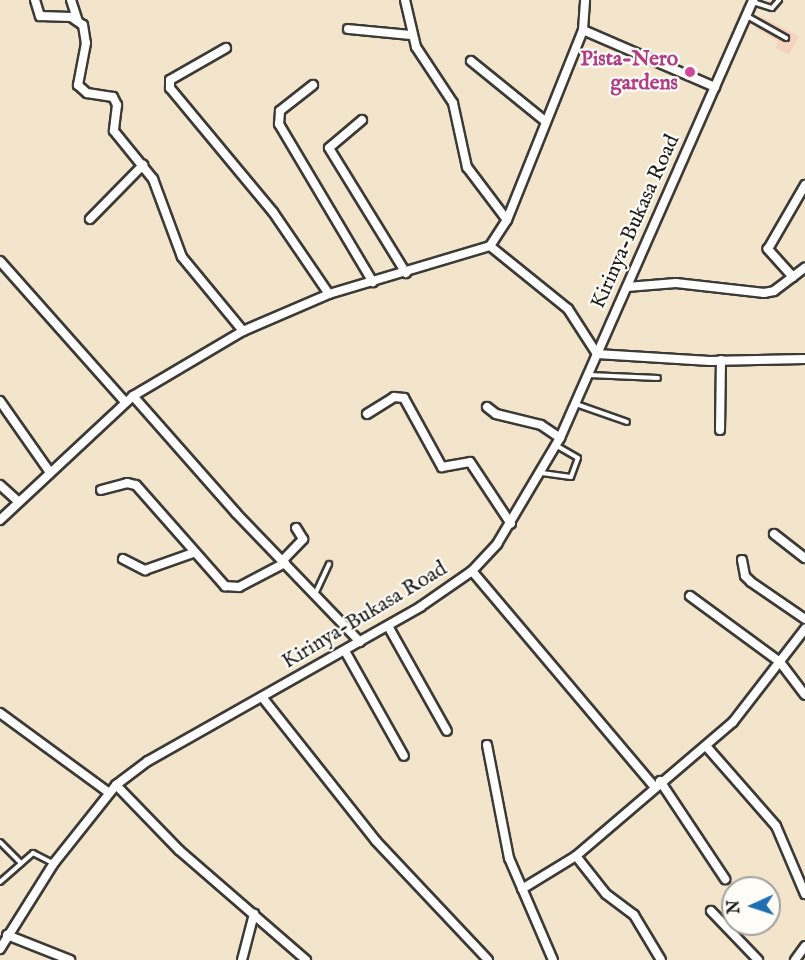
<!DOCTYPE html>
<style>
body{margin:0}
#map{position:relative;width:805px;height:960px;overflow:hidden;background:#f2e5cb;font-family:"IM FELL English",serif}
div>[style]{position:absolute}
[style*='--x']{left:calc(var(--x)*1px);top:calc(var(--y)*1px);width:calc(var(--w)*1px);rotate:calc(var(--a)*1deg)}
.built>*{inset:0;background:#f4d4bf}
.roads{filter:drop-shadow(2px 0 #3c3a36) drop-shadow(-2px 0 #3c3a36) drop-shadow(0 2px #3c3a36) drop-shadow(0 -2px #3c3a36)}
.service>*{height:4px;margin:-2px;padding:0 2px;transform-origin:2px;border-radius:2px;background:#fff}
.minor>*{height:8px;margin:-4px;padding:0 4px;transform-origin:4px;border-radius:4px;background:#fff}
.dots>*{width:16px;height:16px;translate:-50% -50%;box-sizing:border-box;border:3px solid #fdfcf7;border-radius:50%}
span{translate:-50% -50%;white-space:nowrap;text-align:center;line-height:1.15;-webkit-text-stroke:4.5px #fdfcf7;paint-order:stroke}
.hotel-label{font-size:21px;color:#b23c85;font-weight:700}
.right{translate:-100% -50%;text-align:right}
.street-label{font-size:21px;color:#1c1c1c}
.north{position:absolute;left:721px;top:876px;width:60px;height:60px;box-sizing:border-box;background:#fdfcf7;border:2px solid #a3a29f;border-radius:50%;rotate:267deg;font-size:16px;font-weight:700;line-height:24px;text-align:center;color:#1c1c1c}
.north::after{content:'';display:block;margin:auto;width:21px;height:27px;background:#1f6fb2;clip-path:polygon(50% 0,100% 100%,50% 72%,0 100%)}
</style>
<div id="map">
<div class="built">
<div style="clip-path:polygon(762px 17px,799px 36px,789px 55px,776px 48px,778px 41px,756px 29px)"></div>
</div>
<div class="roads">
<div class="service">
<div style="--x:753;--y:2;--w:20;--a:18"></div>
<div style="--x:772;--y:8;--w:11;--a:-49"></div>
<div style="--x:747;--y:16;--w:45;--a:29.4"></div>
<div style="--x:589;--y:375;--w:69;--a:2.5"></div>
<div style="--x:576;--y:404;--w:54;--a:19.4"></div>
<div style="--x:542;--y:473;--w:29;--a:8"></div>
<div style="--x:571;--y:477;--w:20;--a:-70"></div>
<div style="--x:578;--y:458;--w:24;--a:-150"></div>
<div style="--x:316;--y:592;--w:31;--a:-65"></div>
<div style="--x:0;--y:842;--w:30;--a:45"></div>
<div style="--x:0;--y:882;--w:44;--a:-41.3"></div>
<div style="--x:33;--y:853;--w:22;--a:27"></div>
</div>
<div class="minor">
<div style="--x:35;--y:0;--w:17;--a:73"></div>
<div style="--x:40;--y:16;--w:31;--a:2"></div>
<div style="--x:71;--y:17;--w:14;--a:34"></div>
<div style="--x:83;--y:25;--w:18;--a:81"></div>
<div style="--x:86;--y:43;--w:43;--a:100.8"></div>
<div style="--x:78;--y:85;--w:12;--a:42"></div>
<div style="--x:87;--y:93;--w:26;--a:9"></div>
<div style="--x:113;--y:97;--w:9;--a:63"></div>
<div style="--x:117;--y:105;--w:26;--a:97"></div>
<div style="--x:114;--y:131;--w:62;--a:50.9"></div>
<div style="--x:153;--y:179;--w:83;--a:69.6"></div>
<div style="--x:182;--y:257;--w:96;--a:50.5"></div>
<div style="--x:71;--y:0;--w:20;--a:72"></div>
<div style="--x:405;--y:0;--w:48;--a:76.8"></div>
<div style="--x:416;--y:47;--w:67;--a:56.5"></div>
<div style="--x:453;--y:103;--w:66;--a:77.7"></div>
<div style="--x:467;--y:167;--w:66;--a:53"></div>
<div style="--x:348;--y:29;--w:64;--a:5.4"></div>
<div style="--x:583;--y:30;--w:144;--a:23.4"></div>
<div style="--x:226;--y:48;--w:64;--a:150.3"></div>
<div style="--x:170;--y:80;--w:8;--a:90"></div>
<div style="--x:170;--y:88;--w:161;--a:50.3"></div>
<div style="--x:273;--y:212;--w:99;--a:55.7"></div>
<div style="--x:471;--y:61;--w:95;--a:39"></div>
<div style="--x:313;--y:85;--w:42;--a:141.8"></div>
<div style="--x:280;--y:111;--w:13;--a:94"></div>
<div style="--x:279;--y:124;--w:184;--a:59.3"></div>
<div style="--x:362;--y:120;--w:43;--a:139.7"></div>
<div style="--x:329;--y:148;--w:147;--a:58.4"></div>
<div style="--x:90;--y:219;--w:76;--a:-45.5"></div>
<div style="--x:490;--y:246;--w:100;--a:38.9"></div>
<div style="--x:568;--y:309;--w:54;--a:57.2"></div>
<div style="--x:597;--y:354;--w:113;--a:3.5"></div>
<div style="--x:710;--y:361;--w:95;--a:-1.2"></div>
<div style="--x:0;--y:261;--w:188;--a:48.4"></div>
<div style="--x:793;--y:277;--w:38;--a:-132"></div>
<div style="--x:768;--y:249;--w:74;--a:-60"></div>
<div style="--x:627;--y:287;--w:49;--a:-4.7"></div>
<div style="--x:676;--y:283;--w:89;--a:6.5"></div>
<div style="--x:764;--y:293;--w:10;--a:-11"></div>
<div style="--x:774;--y:291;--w:39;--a:-37"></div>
<div style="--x:133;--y:396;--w:156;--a:48.6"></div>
<div style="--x:236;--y:513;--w:179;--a:46.1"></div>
<div style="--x:0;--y:401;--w:85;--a:55"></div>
<div style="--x:487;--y:407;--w:11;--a:38"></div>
<div style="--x:496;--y:414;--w:46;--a:13.7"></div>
<div style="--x:541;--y:425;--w:23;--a:34"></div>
<div style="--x:367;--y:414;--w:32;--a:-32"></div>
<div style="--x:394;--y:397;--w:10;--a:6"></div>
<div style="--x:404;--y:398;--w:79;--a:61.2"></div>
<div style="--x:442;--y:467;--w:28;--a:-10"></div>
<div style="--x:470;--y:462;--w:74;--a:56.5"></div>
<div style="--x:720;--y:430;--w:70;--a:-89.2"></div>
<div style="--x:0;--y:485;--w:25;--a:42"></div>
<div style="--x:101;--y:490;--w:27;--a:-15"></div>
<div style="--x:127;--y:483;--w:9;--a:13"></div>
<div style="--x:136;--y:485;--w:135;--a:48.6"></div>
<div style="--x:225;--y:586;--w:14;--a:4"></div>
<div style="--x:239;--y:587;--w:52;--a:-27.6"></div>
<div style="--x:0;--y:520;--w:182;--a:-43"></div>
<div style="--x:133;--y:396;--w:128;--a:-30.6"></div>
<div style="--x:243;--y:331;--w:94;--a:-23.3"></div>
<div style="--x:329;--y:294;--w:168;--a:-16.6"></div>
<div style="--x:490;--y:246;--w:31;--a:-57"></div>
<div style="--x:507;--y:220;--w:205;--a:-68.2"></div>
<div style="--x:583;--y:30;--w:30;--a:-86"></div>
<div style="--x:774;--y:534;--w:39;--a:38"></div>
<div style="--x:123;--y:559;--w:25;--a:27"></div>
<div style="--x:145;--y:570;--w:51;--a:-19.5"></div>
<div style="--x:283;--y:560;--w:29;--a:-46"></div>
<div style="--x:303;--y:539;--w:13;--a:-122"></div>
<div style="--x:742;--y:560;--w:16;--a:79"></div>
<div style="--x:745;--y:576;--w:8;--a:45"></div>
<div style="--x:751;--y:582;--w:65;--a:34.4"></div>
<div style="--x:472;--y:571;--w:282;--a:49.8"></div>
<div style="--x:690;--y:596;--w:112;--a:36.3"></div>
<div style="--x:780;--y:662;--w:41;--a:52.9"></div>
<div style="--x:388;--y:626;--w:120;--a:60.7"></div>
<div style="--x:345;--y:651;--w:120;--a:60.7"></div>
<div style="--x:262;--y:697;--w:184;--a:51.6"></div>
<div style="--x:376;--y:841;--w:163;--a:46.7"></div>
<div style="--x:0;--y:713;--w:134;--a:36.2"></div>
<div style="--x:487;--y:745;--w:115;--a:79"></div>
<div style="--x:509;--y:858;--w:111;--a:66.7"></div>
<div style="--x:706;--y:746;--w:106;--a:48.8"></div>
<div style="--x:776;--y:826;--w:74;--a:66.9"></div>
<div style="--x:660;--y:781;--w:118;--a:56.4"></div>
<div style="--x:116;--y:785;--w:91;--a:45.9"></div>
<div style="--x:179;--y:850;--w:168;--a:40.9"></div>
<div style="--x:576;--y:856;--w:48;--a:51.7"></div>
<div style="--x:606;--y:894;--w:35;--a:37"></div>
<div style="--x:634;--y:915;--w:52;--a:59"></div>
<div style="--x:522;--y:889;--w:63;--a:-31.4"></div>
<div style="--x:576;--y:856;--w:206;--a:-40.5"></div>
<div style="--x:733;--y:722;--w:118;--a:-52.3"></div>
<div style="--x:711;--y:911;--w:68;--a:46.2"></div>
<div style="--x:7;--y:935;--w:68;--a:21.6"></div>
<div style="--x:0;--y:949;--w:102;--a:-57.9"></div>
<div style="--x:54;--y:863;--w:100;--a:-51.5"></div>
<div style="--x:116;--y:785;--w:40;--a:-37"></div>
<div style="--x:148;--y:761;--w:313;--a:-29.5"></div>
<div style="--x:420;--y:607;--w:63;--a:-34.7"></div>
<div style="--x:472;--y:571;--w:37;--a:-47"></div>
<div style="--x:497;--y:544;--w:123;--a:-59.3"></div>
<div style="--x:560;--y:438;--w:479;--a:-66.2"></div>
<div style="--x:242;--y:960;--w:48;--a:-75.4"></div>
<div style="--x:795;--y:960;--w:17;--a:-54"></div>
</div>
</div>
<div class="dots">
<div style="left:690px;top:72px;background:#d1479c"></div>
</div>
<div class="hotel-label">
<span class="right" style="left:678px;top:72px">Pista-Nero<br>gardens</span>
</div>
<div class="street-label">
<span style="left:636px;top:222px;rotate:-66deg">Kirinya-Bukasa Road</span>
<span style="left:365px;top:616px;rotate:-31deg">Kirinya-Bukasa Road</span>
</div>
<div class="north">N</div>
</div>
